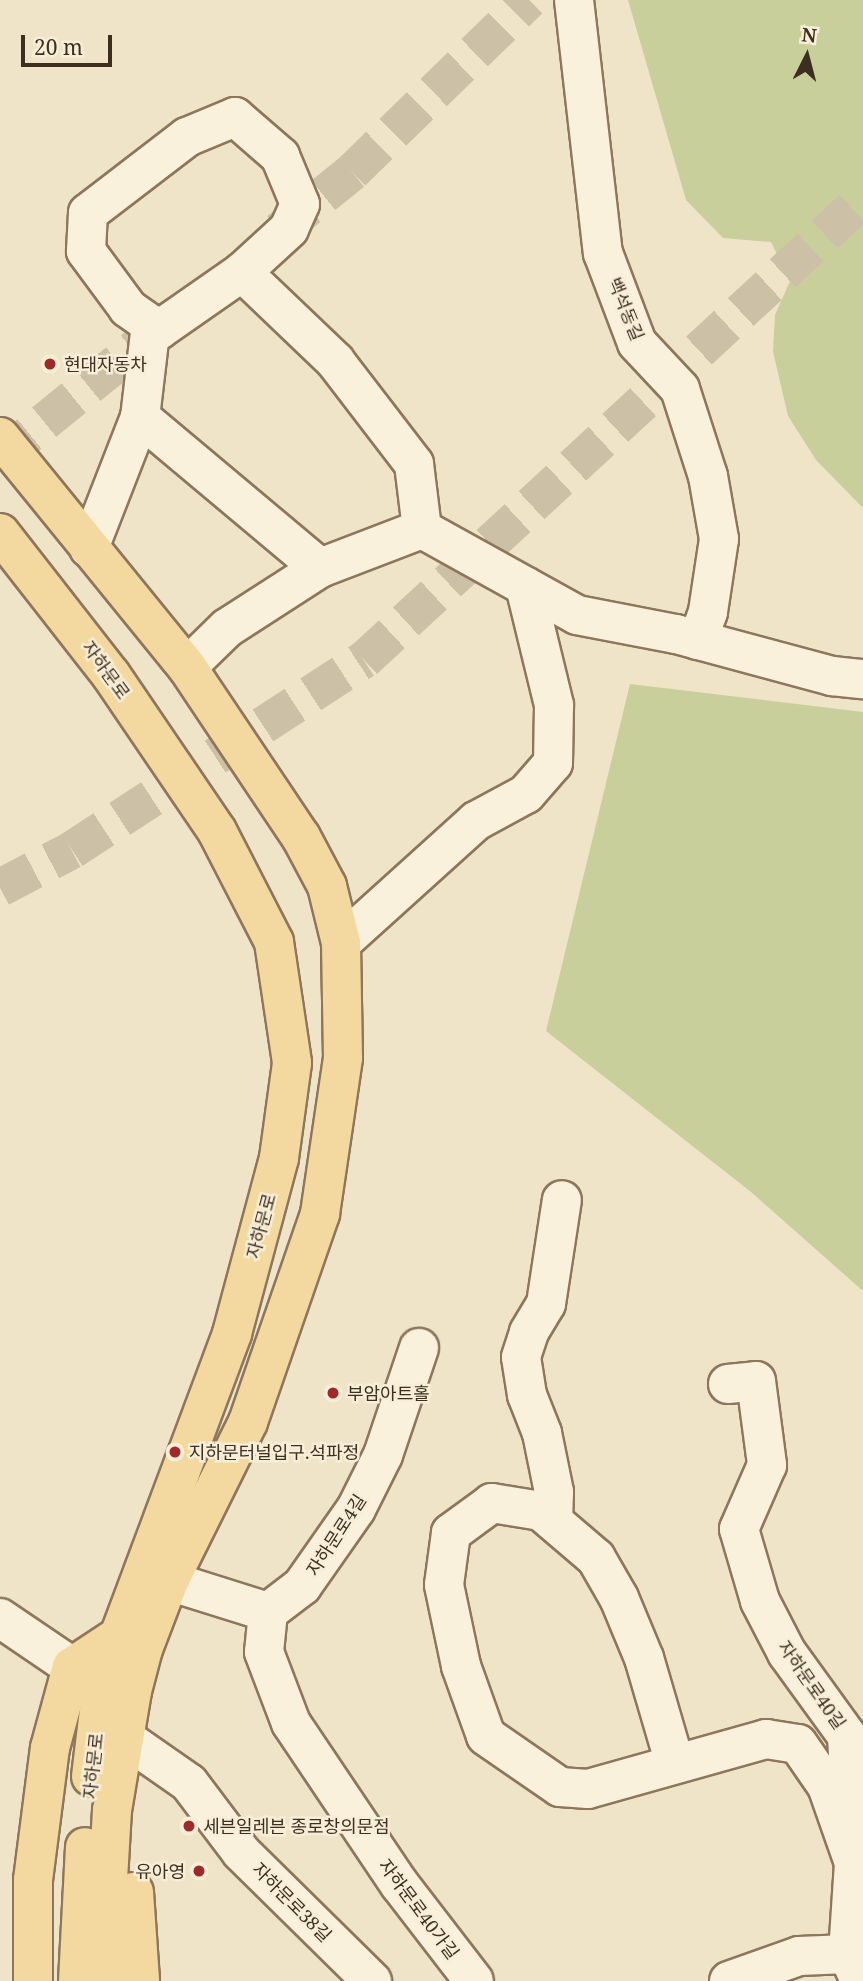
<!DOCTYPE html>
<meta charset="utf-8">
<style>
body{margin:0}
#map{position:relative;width:863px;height:1981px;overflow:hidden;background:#f0e4c8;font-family:"Noto Serif","Noto Sans KR",serif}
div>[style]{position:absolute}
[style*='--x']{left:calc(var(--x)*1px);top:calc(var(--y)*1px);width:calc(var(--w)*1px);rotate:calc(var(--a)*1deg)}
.green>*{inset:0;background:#c9cf9b}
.highway-tunnel>*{height:38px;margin-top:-19px;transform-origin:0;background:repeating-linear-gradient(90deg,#ccc0a6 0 38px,transparent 0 57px)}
.roads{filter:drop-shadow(2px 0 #8d765c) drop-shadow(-2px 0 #8d765c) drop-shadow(0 2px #8d765c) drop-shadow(0 -2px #8d765c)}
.minor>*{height:38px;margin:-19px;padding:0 19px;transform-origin:19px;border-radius:19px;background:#faf1dc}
.major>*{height:38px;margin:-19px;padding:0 19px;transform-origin:19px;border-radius:19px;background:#f3d9a0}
.dots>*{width:19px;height:19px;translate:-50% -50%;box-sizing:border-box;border:4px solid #f7eed8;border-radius:50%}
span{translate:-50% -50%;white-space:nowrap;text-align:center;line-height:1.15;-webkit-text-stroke:5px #f7eed8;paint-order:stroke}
.street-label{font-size:18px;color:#3d2e20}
.poi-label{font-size:18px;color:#3d2e20}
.left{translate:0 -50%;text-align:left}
.right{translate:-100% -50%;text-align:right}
.north{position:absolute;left:772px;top:21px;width:70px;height:70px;-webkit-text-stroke:5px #f7eed8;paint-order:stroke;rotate:6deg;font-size:19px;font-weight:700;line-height:28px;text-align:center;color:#3d2e20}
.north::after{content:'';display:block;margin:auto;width:24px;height:32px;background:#3d2e20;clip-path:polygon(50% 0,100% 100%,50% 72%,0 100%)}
.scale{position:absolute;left:21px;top:35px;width:91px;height:32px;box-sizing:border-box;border:4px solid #3d2e20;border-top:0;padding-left:9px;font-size:21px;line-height:24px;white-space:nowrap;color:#3d2e20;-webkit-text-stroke:5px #f7eed8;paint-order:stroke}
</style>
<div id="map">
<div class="green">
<div style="clip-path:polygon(628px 0,863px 0,863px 508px,816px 460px,788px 416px,773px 352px,775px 315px,790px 281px,771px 242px,723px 238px,686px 200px)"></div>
<div style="clip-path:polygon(630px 684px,863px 712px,863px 1291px,751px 1192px,546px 1031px)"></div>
</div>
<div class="highway-tunnel">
<div style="--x:279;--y:231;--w:94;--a:-38.9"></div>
<div style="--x:352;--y:172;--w:247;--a:-44.2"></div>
<div style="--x:0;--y:458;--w:219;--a:-39.1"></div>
<div style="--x:0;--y:888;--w:81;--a:-27.8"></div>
<div style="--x:72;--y:850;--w:348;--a:-33.1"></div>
<div style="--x:364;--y:660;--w:679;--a:-42.73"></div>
</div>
<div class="roads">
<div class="minor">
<div style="--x:574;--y:0;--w:255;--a:83.5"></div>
<div style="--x:603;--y:253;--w:96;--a:69.3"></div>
<div style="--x:637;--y:343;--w:63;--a:46.9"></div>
<div style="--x:680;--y:389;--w:91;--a:72.2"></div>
<div style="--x:708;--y:476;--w:64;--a:80.1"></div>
<div style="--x:719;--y:539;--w:74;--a:98.6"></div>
<div style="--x:708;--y:612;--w:30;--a:110"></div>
<div style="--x:235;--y:117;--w:60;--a:40.9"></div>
<div style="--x:280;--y:156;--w:52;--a:67.4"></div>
<div style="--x:300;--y:204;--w:27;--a:114"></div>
<div style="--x:289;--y:229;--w:64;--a:137.5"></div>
<div style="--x:242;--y:272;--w:101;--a:145.1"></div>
<div style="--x:159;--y:330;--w:38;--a:-145"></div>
<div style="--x:128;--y:308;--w:71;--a:-126.4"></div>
<div style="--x:86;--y:251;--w:38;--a:-87"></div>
<div style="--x:88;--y:213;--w:125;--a:-37.5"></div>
<div style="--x:187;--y:137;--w:52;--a:-22.6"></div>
<div style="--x:242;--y:272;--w:129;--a:43.7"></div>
<div style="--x:335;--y:361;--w:130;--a:52.5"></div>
<div style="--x:414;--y:464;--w:65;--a:83"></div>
<div style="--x:422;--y:529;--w:177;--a:29"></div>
<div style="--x:577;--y:615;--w:101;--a:10.9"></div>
<div style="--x:676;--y:634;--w:162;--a:15.1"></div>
<div style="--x:832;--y:676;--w:31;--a:6"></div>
<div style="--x:151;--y:324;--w:94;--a:96.7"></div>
<div style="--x:140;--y:417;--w:235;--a:40"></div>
<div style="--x:320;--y:568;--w:109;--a:-20.9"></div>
<div style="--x:89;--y:548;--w:141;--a:-68.7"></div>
<div style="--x:187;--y:667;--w:56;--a:-44.3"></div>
<div style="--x:227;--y:628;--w:111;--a:-32.8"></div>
<div style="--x:341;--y:943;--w:182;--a:-42.1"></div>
<div style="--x:476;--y:821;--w:57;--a:-28.4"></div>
<div style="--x:526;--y:794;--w:41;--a:-48.9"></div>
<div style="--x:553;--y:763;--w:58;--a:-89"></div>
<div style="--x:554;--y:705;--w:122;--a:-103.7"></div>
<div style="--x:728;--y:1384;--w:28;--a:-6"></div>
<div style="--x:756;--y:1381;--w:85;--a:82.5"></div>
<div style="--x:767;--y:1465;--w:70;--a:113.6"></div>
<div style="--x:739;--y:1529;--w:75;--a:73.7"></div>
<div style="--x:760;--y:1601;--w:59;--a:62.6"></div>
<div style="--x:787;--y:1653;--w:102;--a:54.1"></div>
<div style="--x:847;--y:1736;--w:127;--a:86.8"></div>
<div style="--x:854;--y:1863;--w:91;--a:93.8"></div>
<div style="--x:848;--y:1954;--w:30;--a:66"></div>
<div style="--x:553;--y:1521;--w:29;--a:-88"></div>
<div style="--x:554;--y:1492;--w:60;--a:-101.5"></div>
<div style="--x:542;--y:1433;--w:41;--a:-111.5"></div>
<div style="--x:527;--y:1395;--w:38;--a:-99"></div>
<div style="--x:521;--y:1357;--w:26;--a:-72"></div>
<div style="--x:529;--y:1332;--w:33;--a:-59"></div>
<div style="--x:546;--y:1304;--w:105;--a:-81.3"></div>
<div style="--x:169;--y:1581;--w:104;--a:17.4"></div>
<div style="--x:268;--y:1612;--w:43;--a:-37.4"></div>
<div style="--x:302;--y:1586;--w:94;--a:-55"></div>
<div style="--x:356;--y:1509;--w:60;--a:-63.4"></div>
<div style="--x:383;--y:1455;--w:113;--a:-71.4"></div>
<div style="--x:268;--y:1612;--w:40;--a:95.7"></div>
<div style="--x:264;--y:1652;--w:76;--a:69.2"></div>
<div style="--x:291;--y:1723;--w:195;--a:56.1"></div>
<div style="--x:400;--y:1885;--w:121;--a:52.4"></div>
<div style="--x:0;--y:1618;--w:87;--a:34.2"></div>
<div style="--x:123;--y:1737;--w:80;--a:34.9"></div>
<div style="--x:189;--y:1783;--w:86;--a:53"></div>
<div style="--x:241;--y:1852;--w:184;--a:44.6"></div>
<div style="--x:675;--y:1764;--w:110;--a:-106.3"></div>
<div style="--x:644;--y:1658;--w:65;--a:-112.6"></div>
<div style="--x:619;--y:1598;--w:46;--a:-119.9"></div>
<div style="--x:596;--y:1558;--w:72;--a:-139.5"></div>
<div style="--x:541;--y:1511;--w:50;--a:-170.7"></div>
<div style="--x:492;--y:1503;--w:51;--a:143.8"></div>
<div style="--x:451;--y:1533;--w:52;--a:97.7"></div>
<div style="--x:444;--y:1585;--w:83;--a:78.1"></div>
<div style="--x:461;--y:1666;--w:74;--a:70.3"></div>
<div style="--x:486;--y:1736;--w:90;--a:34.6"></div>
<div style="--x:560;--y:1787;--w:28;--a:4"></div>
<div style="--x:588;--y:1789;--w:185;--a:-15.7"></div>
<div style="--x:766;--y:1739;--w:32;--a:9"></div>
<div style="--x:798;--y:1744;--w:51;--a:55.4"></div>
<div style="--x:827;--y:1786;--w:82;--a:70.7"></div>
<div style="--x:729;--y:1981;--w:74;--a:-19.7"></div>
<div style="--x:799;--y:1956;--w:49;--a:-2.3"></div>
</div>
<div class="major">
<div style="--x:0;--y:437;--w:296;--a:50.9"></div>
<div style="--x:187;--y:667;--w:205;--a:56.2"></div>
<div style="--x:301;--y:837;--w:55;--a:62"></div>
<div style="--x:327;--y:886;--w:59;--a:76.2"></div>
<div style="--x:341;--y:943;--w:115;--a:89"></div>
<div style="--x:343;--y:1058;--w:158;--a:98.4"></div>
<div style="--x:320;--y:1214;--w:220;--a:109.1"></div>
<div style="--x:248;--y:1422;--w:178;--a:116.4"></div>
<div style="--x:169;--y:1581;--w:73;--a:110.9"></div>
<div style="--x:143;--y:1649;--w:43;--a:104.7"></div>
<div style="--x:132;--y:1691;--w:121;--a:99.5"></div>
<div style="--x:112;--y:1810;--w:70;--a:93.3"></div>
<div style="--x:108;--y:1880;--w:101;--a:88.3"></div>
<div style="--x:0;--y:533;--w:180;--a:52"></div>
<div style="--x:111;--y:675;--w:189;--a:55.8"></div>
<div style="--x:217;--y:831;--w:125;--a:62.8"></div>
<div style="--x:274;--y:942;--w:122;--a:81.5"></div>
<div style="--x:292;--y:1063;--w:96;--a:97.8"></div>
<div style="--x:279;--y:1158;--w:182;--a:105"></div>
<div style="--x:232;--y:1334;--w:322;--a:110.5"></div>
<div style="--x:119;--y:1636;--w:69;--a:106.1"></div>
<div style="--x:100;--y:1702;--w:75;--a:96.9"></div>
<div style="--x:134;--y:1892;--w:89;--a:86.1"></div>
<div style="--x:33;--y:1981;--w:101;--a:-90"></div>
<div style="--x:33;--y:1880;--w:133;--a:-82.7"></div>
<div style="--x:50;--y:1748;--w:84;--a:-74.8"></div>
<div style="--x:72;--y:1667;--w:56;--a:-33.4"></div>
<div style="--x:78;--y:1981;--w:134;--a:-87"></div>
</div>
</div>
<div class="dots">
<div style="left:50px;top:364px;background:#9e2a2b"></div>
<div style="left:333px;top:1393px;background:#9e2a2b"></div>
<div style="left:175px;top:1452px;background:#9e2a2b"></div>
<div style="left:189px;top:1826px;background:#9e2a2b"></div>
<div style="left:199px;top:1871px;background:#9e2a2b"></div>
</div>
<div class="street-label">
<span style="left:626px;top:309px;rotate:68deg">백석동길</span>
<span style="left:106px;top:670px;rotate:54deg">자하문로</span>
<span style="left:261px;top:1226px;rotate:-75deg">자하문로</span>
<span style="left:336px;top:1535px;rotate:-57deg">자하문로4길</span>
<span style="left:812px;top:1685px;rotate:55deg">자하문로40길</span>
<span style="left:93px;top:1766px;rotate:-84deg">자하문로</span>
<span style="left:292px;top:1902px;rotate:45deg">자하문로38길</span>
<span style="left:419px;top:1909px;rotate:53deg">자하문로40가길</span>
</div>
<div class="poi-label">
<span class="left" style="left:64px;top:364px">현대자동차</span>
<span class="left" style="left:347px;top:1393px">부암아트홀</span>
<span class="left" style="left:189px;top:1452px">지하문터널입구.석파정</span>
<span class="left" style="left:203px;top:1826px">세븐일레븐 종로창의문점</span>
<span class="right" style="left:185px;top:1871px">유아영</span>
</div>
<div class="north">N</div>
<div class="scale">20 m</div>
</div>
